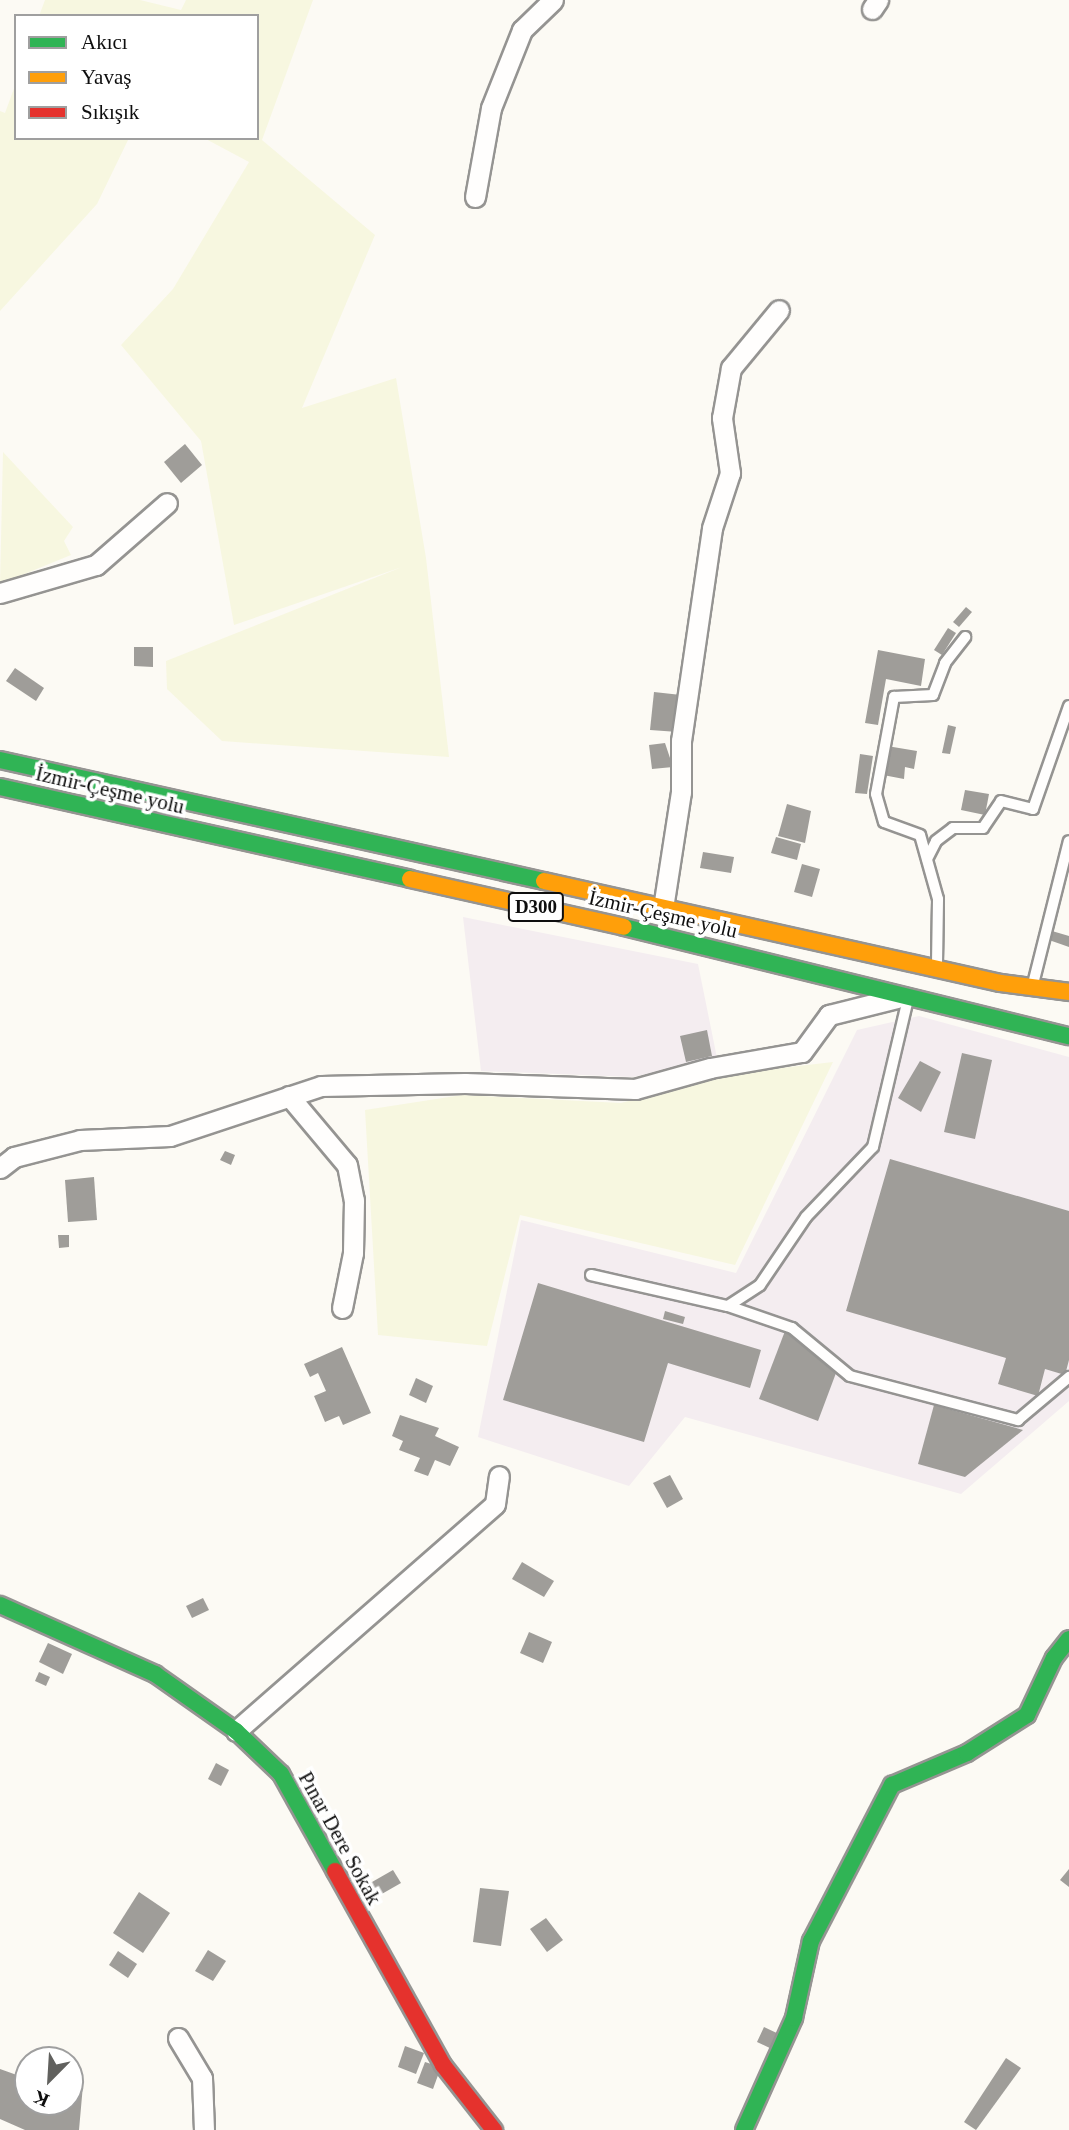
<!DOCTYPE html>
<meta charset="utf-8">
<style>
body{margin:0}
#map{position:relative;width:1069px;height:2130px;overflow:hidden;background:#fcfaf4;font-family:"Times New Roman",serif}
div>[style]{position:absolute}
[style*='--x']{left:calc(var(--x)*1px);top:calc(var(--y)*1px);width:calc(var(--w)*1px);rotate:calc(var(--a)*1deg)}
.industrial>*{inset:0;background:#f4edf0}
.farmland>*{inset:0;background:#f7f7e0}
.building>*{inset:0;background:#9f9d99}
.roads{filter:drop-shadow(2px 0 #959492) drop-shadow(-2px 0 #959492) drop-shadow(0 2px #959492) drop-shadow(0 -2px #959492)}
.lane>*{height:10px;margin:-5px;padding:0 5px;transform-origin:5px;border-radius:5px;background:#fffefd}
.street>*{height:19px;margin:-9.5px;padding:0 9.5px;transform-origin:9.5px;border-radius:9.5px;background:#fffefd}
.fast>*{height:16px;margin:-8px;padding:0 8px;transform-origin:8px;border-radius:8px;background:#30b455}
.slow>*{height:16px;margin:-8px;padding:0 8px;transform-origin:8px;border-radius:8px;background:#ff9f0a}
.jam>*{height:16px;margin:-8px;padding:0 8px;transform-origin:8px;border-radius:8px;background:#e5322d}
span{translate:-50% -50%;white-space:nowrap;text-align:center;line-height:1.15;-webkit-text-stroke:7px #fff;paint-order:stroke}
.shield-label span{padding:2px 5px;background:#fff;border:2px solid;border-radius:5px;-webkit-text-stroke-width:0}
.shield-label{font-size:19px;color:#0e0e0e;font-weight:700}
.street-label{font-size:21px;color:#0e0e0e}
.legend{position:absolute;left:14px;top:14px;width:245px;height:126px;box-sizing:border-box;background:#fff;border:2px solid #9f9f9f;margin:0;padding:9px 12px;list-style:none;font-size:21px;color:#0e0e0e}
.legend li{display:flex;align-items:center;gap:14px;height:35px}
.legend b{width:35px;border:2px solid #9f9f9f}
.north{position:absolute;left:14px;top:2046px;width:70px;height:70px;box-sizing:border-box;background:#fff;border:2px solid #9f9f9f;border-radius:50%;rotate:204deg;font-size:19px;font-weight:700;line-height:28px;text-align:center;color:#0e0e0e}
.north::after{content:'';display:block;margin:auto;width:24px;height:32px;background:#61615e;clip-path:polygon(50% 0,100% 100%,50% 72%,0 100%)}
</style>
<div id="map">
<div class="industrial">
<div style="clip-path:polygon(463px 917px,698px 964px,717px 1058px,633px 1077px,481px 1071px)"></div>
<div style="clip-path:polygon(919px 1016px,1069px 1057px,1069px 1401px,961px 1494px,685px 1417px,629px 1486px,478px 1437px,521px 1220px,736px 1273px,857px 1030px)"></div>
</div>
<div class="farmland">
<div style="clip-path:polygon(45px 0,140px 0,181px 10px,186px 0,313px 0,262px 140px,375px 235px,302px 408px,396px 378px,426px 558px,449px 757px,222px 741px,167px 689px,166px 661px,402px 567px,234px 625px,201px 441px,121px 345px,173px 289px,249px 162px,204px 138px,257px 138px,257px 16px,39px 16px)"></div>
<div style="clip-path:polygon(16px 83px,16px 138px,129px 138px,97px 204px,0 311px,0 111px,5px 113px)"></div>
<div style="clip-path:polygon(3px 452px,73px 527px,64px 541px,71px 555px,0 584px)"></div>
<div style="clip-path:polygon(833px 1062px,735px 1265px,520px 1215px,487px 1346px,378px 1335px,365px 1110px,462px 1095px,621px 1103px,730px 1074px)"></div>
</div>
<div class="building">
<div style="clip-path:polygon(185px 444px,202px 465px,181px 483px,164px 462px)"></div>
<div style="clip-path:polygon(966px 607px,972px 612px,959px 627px,953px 622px)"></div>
<div style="clip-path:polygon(948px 628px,956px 633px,942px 655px,934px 650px)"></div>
<div style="clip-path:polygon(134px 647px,153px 647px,153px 667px,134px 666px)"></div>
<div style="clip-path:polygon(878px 650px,925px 659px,921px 686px,886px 679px,878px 725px,865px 723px)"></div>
<div style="clip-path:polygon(15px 668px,44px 688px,36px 701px,6px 681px)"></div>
<div style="clip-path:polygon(654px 692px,681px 695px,678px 732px,650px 730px)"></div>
<div style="clip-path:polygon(948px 725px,956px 727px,950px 754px,942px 753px)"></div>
<div style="clip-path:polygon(665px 743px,673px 767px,652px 769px,649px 745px)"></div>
<div style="clip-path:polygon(887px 746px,917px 751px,914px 769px,905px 767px,904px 779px,883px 775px)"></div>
<div style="clip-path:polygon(860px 754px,873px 756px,867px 794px,855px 793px)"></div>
<div style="clip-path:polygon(965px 790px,989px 794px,985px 815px,961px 810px)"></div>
<div style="clip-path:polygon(787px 804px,811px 811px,805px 843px,778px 836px)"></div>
<div style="clip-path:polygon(776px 837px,801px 844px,797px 860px,771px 853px)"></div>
<div style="clip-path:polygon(703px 852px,734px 857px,731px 873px,700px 868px)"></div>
<div style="clip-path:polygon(802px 864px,820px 869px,812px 897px,794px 892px)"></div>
<div style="clip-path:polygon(1052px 931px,1069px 936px,1069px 947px,1049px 940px)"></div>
<div style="clip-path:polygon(707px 1030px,712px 1056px,686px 1062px,680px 1036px)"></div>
<div style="clip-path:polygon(962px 1053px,992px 1060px,975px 1139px,944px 1132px)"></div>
<div style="clip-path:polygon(920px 1061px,941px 1072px,921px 1112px,898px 1098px)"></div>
<div style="clip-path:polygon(225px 1151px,235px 1155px,231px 1165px,220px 1160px)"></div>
<div style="clip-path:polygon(890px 1159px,1069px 1211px,1069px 1360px,1065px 1375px,1045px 1369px,1038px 1396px,998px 1384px,1006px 1358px,846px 1311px)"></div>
<div style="clip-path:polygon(94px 1177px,97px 1220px,68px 1222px,65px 1180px)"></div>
<div style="clip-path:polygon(58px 1235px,69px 1235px,69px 1247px,59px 1248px)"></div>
<div style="clip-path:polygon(538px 1283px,761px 1350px,750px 1388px,668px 1363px,644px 1442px,503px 1400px)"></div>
<div style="clip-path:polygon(665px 1311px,685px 1317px,683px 1324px,663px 1319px)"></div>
<div style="clip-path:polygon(785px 1331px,836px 1373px,818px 1421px,759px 1399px)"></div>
<div style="clip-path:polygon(342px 1347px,371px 1413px,343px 1425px,339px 1416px,325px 1422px,314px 1396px,326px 1391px,318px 1373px,310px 1377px,304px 1364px)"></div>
<div style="clip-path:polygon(416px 1378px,433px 1386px,426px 1403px,409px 1395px)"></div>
<div style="clip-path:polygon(934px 1405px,1023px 1430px,965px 1477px,918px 1464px)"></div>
<div style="clip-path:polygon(400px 1415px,439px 1428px,435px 1436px,459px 1447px,450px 1466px,435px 1460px,428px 1476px,414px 1471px,420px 1458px,399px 1450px,403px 1441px,392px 1436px)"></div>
<div style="clip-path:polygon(670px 1475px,683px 1499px,667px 1508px,653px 1483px)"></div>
<div style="clip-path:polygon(522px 1562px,554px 1581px,544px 1597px,512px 1579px)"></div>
<div style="clip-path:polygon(203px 1598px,209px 1610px,192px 1618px,186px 1606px)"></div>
<div style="clip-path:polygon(529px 1632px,552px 1642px,543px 1663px,520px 1653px)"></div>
<div style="clip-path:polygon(48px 1643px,72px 1654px,63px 1674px,39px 1662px)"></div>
<div style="clip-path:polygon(39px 1672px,50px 1677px,46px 1686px,35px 1681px)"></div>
<div style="clip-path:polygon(216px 1763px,229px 1770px,221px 1786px,208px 1779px)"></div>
<div style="clip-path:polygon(1069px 1869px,1069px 1887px,1060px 1880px)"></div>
<div style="clip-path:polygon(393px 1870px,401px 1883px,373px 1899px,365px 1886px)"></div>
<div style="clip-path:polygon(480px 1888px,509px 1891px,501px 1946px,473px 1942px)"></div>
<div style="clip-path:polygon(139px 1892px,170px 1913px,143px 1953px,113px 1933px)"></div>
<div style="clip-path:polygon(546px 1918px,563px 1940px,547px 1952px,530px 1929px)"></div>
<div style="clip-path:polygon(208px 1950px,226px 1961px,213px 1981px,195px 1971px)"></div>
<div style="clip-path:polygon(118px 1951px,137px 1964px,128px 1978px,109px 1965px)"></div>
<div style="clip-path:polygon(764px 2027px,783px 2036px,776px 2051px,757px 2042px)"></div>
<div style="clip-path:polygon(405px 2046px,424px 2053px,416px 2074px,398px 2067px)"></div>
<div style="clip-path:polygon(1006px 2058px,1021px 2068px,976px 2130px,964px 2122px)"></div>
<div style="clip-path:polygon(425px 2062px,441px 2067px,433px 2089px,417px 2083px)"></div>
<div style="clip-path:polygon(0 2069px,28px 2079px,28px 2102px,70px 2102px,70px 2084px,83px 2085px,79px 2130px,25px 2130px,0 2119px)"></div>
</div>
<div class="roads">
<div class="lane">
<div style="--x:927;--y:859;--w:20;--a:-63"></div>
<div style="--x:936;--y:841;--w:21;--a:-37"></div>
<div style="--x:953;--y:828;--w:30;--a:0"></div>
<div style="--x:983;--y:828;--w:32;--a:-56"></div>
<div style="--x:1001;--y:801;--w:33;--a:14"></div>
<div style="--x:1033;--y:809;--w:109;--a:-70.7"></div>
<div style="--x:937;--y:964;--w:65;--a:-89.1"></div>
<div style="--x:938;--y:899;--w:66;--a:-105.7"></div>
<div style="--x:920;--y:835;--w:38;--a:-160"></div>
<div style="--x:884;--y:822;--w:29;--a:-106"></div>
<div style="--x:876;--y:794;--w:99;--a:-79.5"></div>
<div style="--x:894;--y:697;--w:39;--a:-3"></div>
<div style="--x:933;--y:695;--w:34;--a:-69"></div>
<div style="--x:945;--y:663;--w:33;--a:-52"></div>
<div style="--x:1034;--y:980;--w:143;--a:-75.9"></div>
<div style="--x:591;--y:1275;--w:140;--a:12.8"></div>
<div style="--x:728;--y:1306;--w:38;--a:-33"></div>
<div style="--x:760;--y:1285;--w:82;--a:-55.9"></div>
<div style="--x:806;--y:1217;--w:97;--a:-46.3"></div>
<div style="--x:873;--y:1147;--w:152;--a:-76.7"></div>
<div style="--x:728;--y:1306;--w:68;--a:19"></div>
<div style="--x:792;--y:1328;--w:75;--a:39.6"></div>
<div style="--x:850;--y:1376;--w:174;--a:14.7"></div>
<div style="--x:1018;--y:1420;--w:67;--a:-40.1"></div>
</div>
<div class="street">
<div style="--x:872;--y:9;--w:11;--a:-56"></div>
<div style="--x:475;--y:197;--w:90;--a:-79.8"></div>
<div style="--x:491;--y:108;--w:84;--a:-68.3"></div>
<div style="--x:522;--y:30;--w:43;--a:-44.1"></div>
<div style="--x:0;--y:593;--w:100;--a:-16.3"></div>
<div style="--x:96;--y:565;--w:94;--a:-41.1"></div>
<div style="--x:663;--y:908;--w:117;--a:-81.2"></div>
<div style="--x:681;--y:792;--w:51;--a:-90"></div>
<div style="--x:681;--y:741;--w:215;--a:-81.7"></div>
<div style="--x:712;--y:528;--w:58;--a:-71.9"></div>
<div style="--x:730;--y:473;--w:56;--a:-98.3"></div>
<div style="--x:722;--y:418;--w:51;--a:-79.8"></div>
<div style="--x:731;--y:368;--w:75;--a:-50.4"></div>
<div style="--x:289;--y:1096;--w:90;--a:50"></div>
<div style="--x:347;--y:1165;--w:36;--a:79"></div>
<div style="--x:354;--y:1200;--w:53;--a:91.1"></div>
<div style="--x:353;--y:1253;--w:56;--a:101.3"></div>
<div style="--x:0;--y:1168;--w:18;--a:-38"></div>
<div style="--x:14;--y:1157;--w:68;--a:-14.4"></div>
<div style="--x:80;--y:1140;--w:90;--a:-2.5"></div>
<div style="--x:170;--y:1136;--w:159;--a:-18.3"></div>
<div style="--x:321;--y:1086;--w:144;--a:-1.2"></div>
<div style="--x:465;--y:1083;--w:170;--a:2"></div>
<div style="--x:635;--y:1089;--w:78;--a:-15.6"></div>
<div style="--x:710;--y:1068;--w:93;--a:-9.9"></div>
<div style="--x:802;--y:1052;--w:46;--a:-53.9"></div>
<div style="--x:829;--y:1015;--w:70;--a:-14"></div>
<div style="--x:236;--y:1731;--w:344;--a:-41.2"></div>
<div style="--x:495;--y:1504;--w:28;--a:-82"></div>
<div style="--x:178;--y:2038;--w:47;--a:59"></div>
<div style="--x:202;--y:2078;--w:52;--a:87.8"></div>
</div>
<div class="fast">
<div style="--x:0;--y:760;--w:557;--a:12.54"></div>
<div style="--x:0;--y:787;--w:420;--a:12.6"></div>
<div style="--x:624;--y:927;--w:458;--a:13.8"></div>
<div style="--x:0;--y:1605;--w:170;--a:24"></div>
<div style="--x:155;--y:1674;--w:99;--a:35.1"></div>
<div style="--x:236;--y:1731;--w:62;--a:43.7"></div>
<div style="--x:281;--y:1774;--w:111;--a:60.9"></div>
<div style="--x:744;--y:2130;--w:123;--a:-65.9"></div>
<div style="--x:794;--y:2018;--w:79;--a:-77.6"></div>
<div style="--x:811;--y:1941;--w:176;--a:-62.6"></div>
<div style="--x:892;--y:1785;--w:82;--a:-23.1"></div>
<div style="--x:967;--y:1753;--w:71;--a:-32.3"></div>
<div style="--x:1027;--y:1715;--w:63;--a:-64.7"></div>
<div style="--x:1054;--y:1658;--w:24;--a:-52"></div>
</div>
<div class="slow">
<div style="--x:410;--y:879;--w:219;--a:12.6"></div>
<div style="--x:544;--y:881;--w:468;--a:12.6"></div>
<div style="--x:1001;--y:983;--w:69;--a:7.5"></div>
</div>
<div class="jam">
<div style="--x:335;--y:1871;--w:222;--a:60.9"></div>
<div style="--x:443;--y:2065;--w:83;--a:51.9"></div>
</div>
</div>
<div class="shield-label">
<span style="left:536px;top:907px">D300</span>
</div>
<div class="street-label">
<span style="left:110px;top:790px;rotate:13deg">İzmir-Çeşme yolu</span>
<span style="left:663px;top:914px;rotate:13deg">İzmir-Çeşme yolu</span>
<span style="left:340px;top:1838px;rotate:61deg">Pınar Dere Sokak</span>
</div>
<ul class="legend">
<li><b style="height:9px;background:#30b455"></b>Akıcı</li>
<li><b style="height:9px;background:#ff9f0a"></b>Yavaş</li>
<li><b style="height:9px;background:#e5322d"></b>Sıkışık</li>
</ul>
<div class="north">K</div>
</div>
